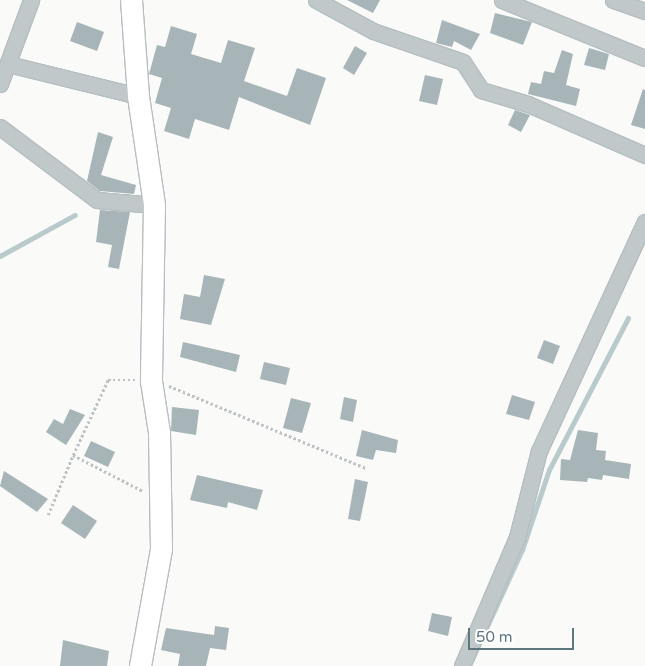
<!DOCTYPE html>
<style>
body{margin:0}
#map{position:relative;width:645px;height:666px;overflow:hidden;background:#fafaf8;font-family:"Varela Round",sans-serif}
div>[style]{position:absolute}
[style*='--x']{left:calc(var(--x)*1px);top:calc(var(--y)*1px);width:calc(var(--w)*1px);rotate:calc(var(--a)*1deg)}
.stream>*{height:4.5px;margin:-2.25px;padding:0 2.25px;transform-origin:2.25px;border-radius:2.25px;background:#b8cacb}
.building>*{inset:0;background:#a7b5b8}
.path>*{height:2.5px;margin-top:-1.25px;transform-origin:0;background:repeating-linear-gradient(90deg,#bdc2c4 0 2.5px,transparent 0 5px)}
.roads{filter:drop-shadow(1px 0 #b5bec1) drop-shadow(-1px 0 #b5bec1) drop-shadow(0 1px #b5bec1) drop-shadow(0 -1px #b5bec1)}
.street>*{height:15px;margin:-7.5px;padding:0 7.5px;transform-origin:7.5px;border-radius:7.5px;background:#c0c8ca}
.secondary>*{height:21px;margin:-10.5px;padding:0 10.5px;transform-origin:10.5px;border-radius:10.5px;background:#fff}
span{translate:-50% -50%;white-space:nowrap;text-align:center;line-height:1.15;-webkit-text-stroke:5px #fff;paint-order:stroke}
.scale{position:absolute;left:468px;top:628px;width:106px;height:22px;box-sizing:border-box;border:2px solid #5e777f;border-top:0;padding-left:6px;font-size:15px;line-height:18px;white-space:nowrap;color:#5e777f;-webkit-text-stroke:4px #fff;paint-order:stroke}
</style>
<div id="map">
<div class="stream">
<div style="--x:0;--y:256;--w:85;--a:-28.7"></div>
<div style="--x:472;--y:659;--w:120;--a:-65.4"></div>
<div style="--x:522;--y:550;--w:84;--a:-71.4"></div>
<div style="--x:549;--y:470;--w:171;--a:-62.5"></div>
</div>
<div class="building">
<div style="clip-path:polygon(347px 0,380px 0,373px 13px)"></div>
<div style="clip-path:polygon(495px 13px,532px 22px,523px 45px,490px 33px)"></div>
<div style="clip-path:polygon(442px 20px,480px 34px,471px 50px,454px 41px,452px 47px,436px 43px)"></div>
<div style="clip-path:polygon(77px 22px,104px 32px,97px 51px,70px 41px)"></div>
<div style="clip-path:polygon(171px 26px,197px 34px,191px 54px,221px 63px,228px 40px,255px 48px,244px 81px,287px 96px,297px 68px,326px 78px,310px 125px,239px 97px,229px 130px,195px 119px,189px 139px,164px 131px,171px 108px,155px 103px,162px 78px,149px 74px,157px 45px,165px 47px)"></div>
<div style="clip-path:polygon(355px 46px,367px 53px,354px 75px,343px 68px)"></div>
<div style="clip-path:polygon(589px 48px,609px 54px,605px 70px,584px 65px)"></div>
<div style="clip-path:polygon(562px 50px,573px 54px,566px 85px,580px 89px,576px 106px,528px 94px,531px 82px,541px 84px,544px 71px,554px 73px)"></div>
<div style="clip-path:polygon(425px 75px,443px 79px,437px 105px,419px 101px)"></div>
<div style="clip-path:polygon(643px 89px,645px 90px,645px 129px,631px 125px)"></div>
<div style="clip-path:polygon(515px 110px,530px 115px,521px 132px,508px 125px)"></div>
<div style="clip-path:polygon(98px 132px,113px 137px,101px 175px,136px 185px,134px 194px,100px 191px,87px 181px)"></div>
<div style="clip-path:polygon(100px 210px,130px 212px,119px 269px,108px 267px,112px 245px,96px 242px)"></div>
<div style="clip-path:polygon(204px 275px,225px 279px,211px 325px,180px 319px,184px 294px,200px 297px)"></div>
<div style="clip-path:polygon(544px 340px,560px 346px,553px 364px,537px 358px)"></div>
<div style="clip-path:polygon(183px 342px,240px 355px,236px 372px,180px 357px)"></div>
<div style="clip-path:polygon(264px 362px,290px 368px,286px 385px,260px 379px)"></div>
<div style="clip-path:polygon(512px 395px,535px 402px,529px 420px,506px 414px)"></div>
<div style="clip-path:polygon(344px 397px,357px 400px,353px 422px,340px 419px)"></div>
<div style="clip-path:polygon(291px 398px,311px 403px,302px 433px,283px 428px)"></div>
<div style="clip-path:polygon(172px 407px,199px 410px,196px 435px,171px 431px)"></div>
<div style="clip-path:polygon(70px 409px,85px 415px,66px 445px,46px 432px,54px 419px,63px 424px)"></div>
<div style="clip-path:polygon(362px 430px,398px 440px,396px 453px,376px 450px,373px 460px,356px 456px)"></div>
<div style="clip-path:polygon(578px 430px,598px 433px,596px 450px,606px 451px,605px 460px,631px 464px,629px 479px,603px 475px,602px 480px,588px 478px,587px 482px,560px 480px,561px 459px,570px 460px)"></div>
<div style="clip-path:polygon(91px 441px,115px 452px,108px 467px,84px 456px)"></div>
<div style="clip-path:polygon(4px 471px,48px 499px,37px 512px,0 486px)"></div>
<div style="clip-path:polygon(197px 475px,263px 490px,257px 510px,228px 502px,227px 508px,190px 500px)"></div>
<div style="clip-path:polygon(355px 479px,368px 482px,360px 521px,348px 519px)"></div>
<div style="clip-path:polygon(73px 505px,97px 521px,85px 539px,61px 523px)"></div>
<div style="clip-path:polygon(432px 613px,452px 617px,448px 636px,428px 631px)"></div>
<div style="clip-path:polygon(215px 626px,229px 628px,226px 650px,210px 648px,206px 666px,178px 666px,180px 654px,161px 650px,166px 628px,214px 635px)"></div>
<div style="clip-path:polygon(63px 640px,109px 651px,107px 666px,60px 666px)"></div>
</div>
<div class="path">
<div style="--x:169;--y:386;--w:213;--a:22.6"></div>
<div style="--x:73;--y:455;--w:83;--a:-65"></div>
<div style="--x:108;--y:380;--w:27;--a:0"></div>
<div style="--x:48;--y:515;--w:65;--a:-67.4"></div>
<div style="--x:73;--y:455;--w:79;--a:27.2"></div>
</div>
<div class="roads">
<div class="street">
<div style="--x:316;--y:0;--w:65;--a:28.5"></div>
<div style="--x:373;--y:31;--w:95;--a:19"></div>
<div style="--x:463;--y:62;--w:33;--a:57"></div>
<div style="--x:481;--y:90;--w:49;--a:16.6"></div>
<div style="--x:528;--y:104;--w:128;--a:23.6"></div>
<div style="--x:502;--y:0;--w:154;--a:22.1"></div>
<div style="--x:613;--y:0;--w:34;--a:19"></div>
<div style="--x:8;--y:64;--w:134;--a:13.8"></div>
<div style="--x:0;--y:84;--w:90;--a:-69.7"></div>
<div style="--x:0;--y:127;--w:121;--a:37"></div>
<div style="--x:97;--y:200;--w:57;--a:5"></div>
<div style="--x:462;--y:666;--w:140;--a:-66.9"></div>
<div style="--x:517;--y:537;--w:89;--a:-75.7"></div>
<div style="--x:539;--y:451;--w:252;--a:-65.2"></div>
</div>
<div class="secondary">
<div style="--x:131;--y:0;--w:96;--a:85.8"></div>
<div style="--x:138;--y:96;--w:110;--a:81.6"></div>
<div style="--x:154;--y:205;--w:176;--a:91"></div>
<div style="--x:151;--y:381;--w:52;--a:81.1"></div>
<div style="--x:159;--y:432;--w:117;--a:89"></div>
<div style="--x:161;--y:549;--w:119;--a:100.2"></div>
</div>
</div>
<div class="scale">50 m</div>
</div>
